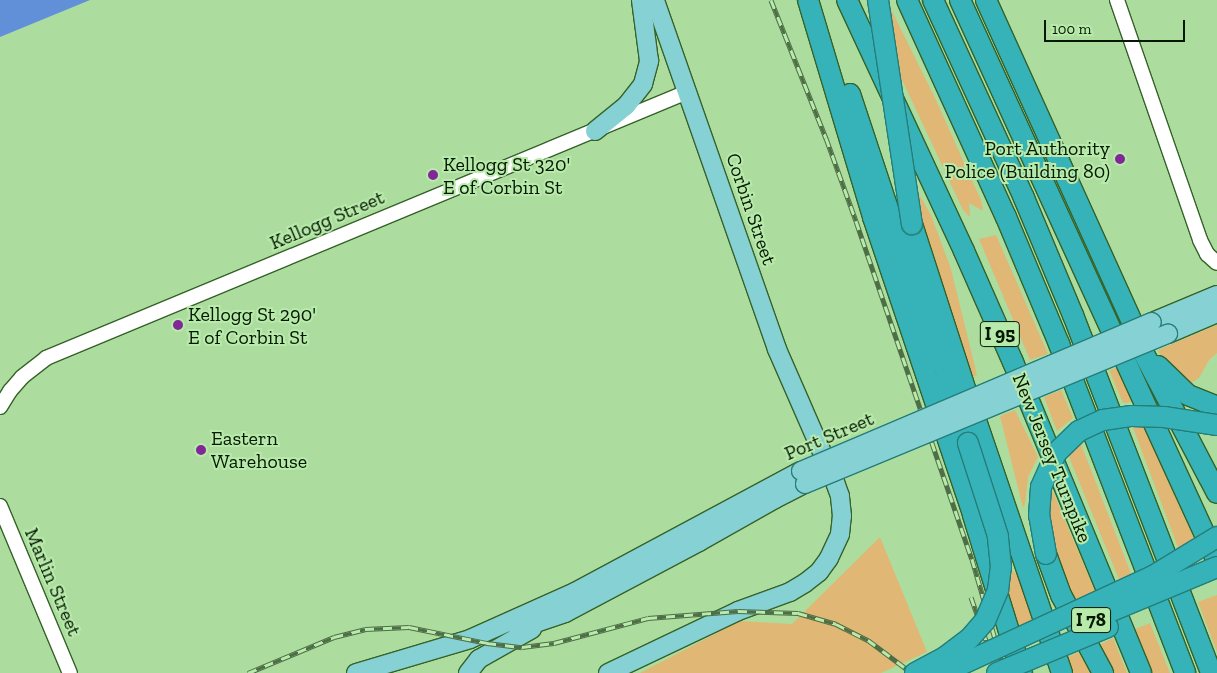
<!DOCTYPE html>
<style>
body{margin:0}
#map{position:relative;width:1217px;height:673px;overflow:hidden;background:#acdd9e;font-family:"Zilla Slab",serif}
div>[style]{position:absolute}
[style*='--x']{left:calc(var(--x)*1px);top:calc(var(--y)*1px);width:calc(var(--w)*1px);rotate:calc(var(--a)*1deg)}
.green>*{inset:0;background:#e0b774}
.water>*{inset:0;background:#6290d8}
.roads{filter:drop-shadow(1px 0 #356228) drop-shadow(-1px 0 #356228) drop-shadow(0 1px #356228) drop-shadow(0 -1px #356228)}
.minor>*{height:14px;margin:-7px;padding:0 7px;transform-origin:7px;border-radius:7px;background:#fff}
.major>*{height:18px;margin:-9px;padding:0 9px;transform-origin:9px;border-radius:9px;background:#86d1d4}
.highway>*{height:20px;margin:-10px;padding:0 10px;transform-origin:10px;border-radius:10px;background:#35b3b8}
.rail>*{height:5px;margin-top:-2.5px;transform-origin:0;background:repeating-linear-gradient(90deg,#b8ebab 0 9px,#4e6e46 0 18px);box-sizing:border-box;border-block:1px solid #4e6e46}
.bridges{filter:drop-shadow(1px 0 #257d78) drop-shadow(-1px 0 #257d78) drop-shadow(0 1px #257d78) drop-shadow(0 -1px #257d78)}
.major-bridge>*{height:18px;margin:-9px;padding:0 9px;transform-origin:9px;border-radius:9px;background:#86d1d4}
.highway-bridge>*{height:20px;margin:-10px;padding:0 10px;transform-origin:10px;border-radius:10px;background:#35b3b8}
.dots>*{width:14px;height:14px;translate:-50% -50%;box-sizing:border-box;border:2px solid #b8ebab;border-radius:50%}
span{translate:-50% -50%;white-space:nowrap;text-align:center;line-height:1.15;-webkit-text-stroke:4px #b8ebab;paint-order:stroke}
.shield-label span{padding:1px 4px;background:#b8ebab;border:1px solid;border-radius:4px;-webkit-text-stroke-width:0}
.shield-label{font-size:19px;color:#061802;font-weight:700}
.poi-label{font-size:20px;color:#061802}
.right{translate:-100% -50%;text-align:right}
.left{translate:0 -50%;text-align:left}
.street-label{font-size:20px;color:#061802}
.scale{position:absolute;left:1044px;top:20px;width:141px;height:22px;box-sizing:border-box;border:2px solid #061802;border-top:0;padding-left:6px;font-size:15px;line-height:18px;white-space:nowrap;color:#061802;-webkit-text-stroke:4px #b8ebab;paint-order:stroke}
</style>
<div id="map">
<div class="green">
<div style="clip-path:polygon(890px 7px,935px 98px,981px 200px,983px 211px,969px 203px,970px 217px,963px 210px,896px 67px)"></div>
<div style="clip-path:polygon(916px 189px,931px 215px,951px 269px,977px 375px,969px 379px,934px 276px)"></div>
<div style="clip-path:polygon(996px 235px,1048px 354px,1030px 360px,979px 239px)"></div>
<div style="clip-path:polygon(1217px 325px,1217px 353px,1209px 360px,1199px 378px,1188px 385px,1165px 366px,1158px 350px)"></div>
<div style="clip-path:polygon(1116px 368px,1132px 402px,1123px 403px,1109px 370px)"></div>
<div style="clip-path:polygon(1061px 390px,1073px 418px,1057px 431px,1044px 397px)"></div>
<div style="clip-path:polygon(1015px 410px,1038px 457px,1028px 477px,1025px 504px,1023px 508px,1000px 416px)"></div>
<div style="clip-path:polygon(1132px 425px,1143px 425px,1194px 539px,1179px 550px)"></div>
<div style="clip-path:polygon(1079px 439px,1132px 576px,1120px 582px,1067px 452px)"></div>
<div style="clip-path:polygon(1049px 482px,1096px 594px,1072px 607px,1046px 525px)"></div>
<div style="clip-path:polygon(880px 537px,927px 652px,881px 673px,640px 673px,740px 621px,792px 624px)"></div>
<div style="clip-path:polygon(1010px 570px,1019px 575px,1036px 621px,1016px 632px,1005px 599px)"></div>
<div style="clip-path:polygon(1217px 595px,1217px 652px,1198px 602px)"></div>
<div style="clip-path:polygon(1150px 623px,1170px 673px,1151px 673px,1133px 630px)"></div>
<div style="clip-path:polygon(1113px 638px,1127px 673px,1112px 673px,1097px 646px)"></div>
<div style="clip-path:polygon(1078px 652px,1091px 673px,1069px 673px,1063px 660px)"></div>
</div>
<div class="water">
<div style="clip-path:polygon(0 0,90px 0,0 37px)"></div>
</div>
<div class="roads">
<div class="minor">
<div style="--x:1117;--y:0;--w:254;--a:70.9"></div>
<div style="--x:1200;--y:240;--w:16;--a:63"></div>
<div style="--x:1207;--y:254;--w:13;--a:42"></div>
<div style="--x:0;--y:407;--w:19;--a:-58"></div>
<div style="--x:10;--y:391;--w:18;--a:-49"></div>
<div style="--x:22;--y:377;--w:31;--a:-38"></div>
<div style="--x:46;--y:358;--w:694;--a:-22.54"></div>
<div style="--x:0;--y:506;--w:181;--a:67.3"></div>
</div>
<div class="major">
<div style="--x:595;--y:131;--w:40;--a:-39"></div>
<div style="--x:626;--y:106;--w:28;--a:-52"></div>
<div style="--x:643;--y:84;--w:24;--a:-75"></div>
<div style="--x:649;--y:61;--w:62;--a:-97.5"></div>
<div style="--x:1152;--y:322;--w:70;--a:-22.6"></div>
<div style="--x:1168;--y:334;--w:53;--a:-23.2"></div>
<div style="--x:518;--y:629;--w:50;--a:-18.8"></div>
<div style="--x:565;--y:613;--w:152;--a:-27.9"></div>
<div style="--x:699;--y:542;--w:87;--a:-29.5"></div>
<div style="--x:775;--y:499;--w:34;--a:-27"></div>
<div style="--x:356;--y:673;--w:119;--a:-16.6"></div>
<div style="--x:470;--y:639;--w:115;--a:-24.1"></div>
<div style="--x:575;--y:592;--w:256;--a:-28.2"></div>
<div style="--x:468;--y:673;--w:18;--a:-52"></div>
<div style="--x:479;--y:659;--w:61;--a:-29.5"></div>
<div style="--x:608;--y:673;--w:144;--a:-25.5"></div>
<div style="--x:738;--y:611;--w:55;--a:-20.1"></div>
<div style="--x:790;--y:592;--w:17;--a:-31"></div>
<div style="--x:805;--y:583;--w:18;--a:-38"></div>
<div style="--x:819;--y:572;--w:17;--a:-54"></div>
<div style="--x:829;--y:558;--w:26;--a:-65"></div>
<div style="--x:840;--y:534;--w:18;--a:-84"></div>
<div style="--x:842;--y:516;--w:20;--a:-96"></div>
<div style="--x:840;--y:496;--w:15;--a:-110"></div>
<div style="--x:835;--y:482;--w:145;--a:-113.6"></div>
<div style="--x:777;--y:349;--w:370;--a:-109.3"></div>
</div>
<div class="highway">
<div style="--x:808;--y:0;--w:227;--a:73.3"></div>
<div style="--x:873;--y:217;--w:314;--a:71.4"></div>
<div style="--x:973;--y:515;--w:165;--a:72.8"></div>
<div style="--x:847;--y:0;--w:277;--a:65"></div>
<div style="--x:964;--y:251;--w:121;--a:66.2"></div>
<div style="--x:1013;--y:362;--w:336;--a:67.6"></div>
<div style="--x:907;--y:0;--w:239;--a:65.5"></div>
<div style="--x:1006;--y:217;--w:138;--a:67.3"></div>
<div style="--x:1059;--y:344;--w:352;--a:69"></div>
<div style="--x:933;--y:0;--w:218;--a:65.3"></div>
<div style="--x:1024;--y:198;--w:127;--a:67.3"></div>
<div style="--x:1073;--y:315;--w:384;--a:68.9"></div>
<div style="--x:960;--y:0;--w:617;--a:65.39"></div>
<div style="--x:986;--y:0;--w:366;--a:65.6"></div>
<div style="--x:1137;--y:333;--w:20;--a:72"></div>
<div style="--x:1143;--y:352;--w:159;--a:62.3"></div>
<div style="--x:850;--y:94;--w:258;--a:71.7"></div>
<div style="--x:931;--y:339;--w:25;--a:67"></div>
<div style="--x:912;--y:224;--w:179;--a:72.1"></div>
<div style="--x:967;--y:394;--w:295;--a:71.2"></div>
<div style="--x:939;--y:350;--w:97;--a:72.7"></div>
<div style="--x:1158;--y:366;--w:42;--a:44"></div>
<div style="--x:1188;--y:395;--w:31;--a:22"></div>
<div style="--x:1046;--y:554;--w:44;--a:69.9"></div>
<div style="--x:1061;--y:595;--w:89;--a:61.7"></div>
</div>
</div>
<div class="rail">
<div style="--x:771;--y:0;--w:149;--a:68.3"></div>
<div style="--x:826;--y:138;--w:88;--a:70.1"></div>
<div style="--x:856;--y:221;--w:357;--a:71.1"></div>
<div style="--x:972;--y:559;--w:119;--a:73.9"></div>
<div style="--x:971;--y:597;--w:52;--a:70.9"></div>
<div style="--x:248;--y:673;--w:93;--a:-22.7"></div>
<div style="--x:334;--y:637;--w:32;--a:-14"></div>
<div style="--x:365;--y:629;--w:44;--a:-2.6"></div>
<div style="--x:409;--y:627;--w:80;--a:11.6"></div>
<div style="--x:487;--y:643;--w:35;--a:7"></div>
<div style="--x:522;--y:647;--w:32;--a:-7"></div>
<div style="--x:554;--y:643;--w:97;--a:-14.9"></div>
<div style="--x:648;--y:618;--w:90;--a:-4.4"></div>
<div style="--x:738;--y:611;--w:60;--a:1.9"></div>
<div style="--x:798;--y:613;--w:40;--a:16"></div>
<div style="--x:836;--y:624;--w:36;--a:27"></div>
<div style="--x:868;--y:640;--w:55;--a:36.9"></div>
</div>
<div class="bridges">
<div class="major-bridge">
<div style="--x:801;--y:471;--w:381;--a:-23"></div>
<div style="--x:805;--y:484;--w:393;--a:-22.5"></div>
</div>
<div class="highway-bridge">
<div style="--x:878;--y:0;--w:227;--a:81.4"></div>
<div style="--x:1046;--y:554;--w:39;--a:-100"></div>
<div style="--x:1039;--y:516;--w:29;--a:-86"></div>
<div style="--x:1041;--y:487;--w:37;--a:-66"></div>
<div style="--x:1056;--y:453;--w:32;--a:-44"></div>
<div style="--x:1079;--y:431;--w:26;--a:-25"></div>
<div style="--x:1103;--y:420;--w:29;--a:-8"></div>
<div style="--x:1132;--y:416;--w:32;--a:2"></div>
<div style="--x:1164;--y:417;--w:54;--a:8.6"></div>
<div style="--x:1085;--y:622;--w:143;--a:-22.6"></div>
<div style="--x:915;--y:673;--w:34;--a:-28"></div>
<div style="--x:945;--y:657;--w:31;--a:-37"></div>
<div style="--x:970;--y:638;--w:23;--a:-49"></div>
<div style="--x:985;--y:621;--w:34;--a:-67"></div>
<div style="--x:998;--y:590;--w:23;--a:-83"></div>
<div style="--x:1001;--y:567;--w:31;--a:-96"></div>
<div style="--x:998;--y:536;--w:98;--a:-107.9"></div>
<div style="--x:943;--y:673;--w:231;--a:-24.8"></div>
<div style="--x:1153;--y:576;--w:75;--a:-31.4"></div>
<div style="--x:997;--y:673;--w:120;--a:-22.5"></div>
</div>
</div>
<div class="dots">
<div style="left:1120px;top:159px;background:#802895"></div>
<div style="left:433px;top:175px;background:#802895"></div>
<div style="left:178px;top:325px;background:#802895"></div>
<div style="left:201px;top:450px;background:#802895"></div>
</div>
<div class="shield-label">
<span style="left:1000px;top:334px">I 95</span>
<span style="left:1091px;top:620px">I 78</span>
</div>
<div class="poi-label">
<span class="right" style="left:1110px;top:160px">Port Authority<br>Police (Building 80)</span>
<span class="left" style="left:443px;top:176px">Kellogg St 320'<br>E of Corbin St</span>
<span class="left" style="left:188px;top:326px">Kellogg St 290'<br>E of Corbin St</span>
<span class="left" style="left:211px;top:450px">Eastern<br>Warehouse</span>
</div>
<div class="street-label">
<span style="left:751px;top:209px;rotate:71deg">Corbin Street</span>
<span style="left:327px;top:220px;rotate:-23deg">Kellogg Street</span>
<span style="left:829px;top:436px;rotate:-23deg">Port Street</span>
<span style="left:1052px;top:458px;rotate:68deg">New Jersey Turnpike</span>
<span style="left:53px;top:582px;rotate:67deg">Marlin Street</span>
</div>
<div class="scale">100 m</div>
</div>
